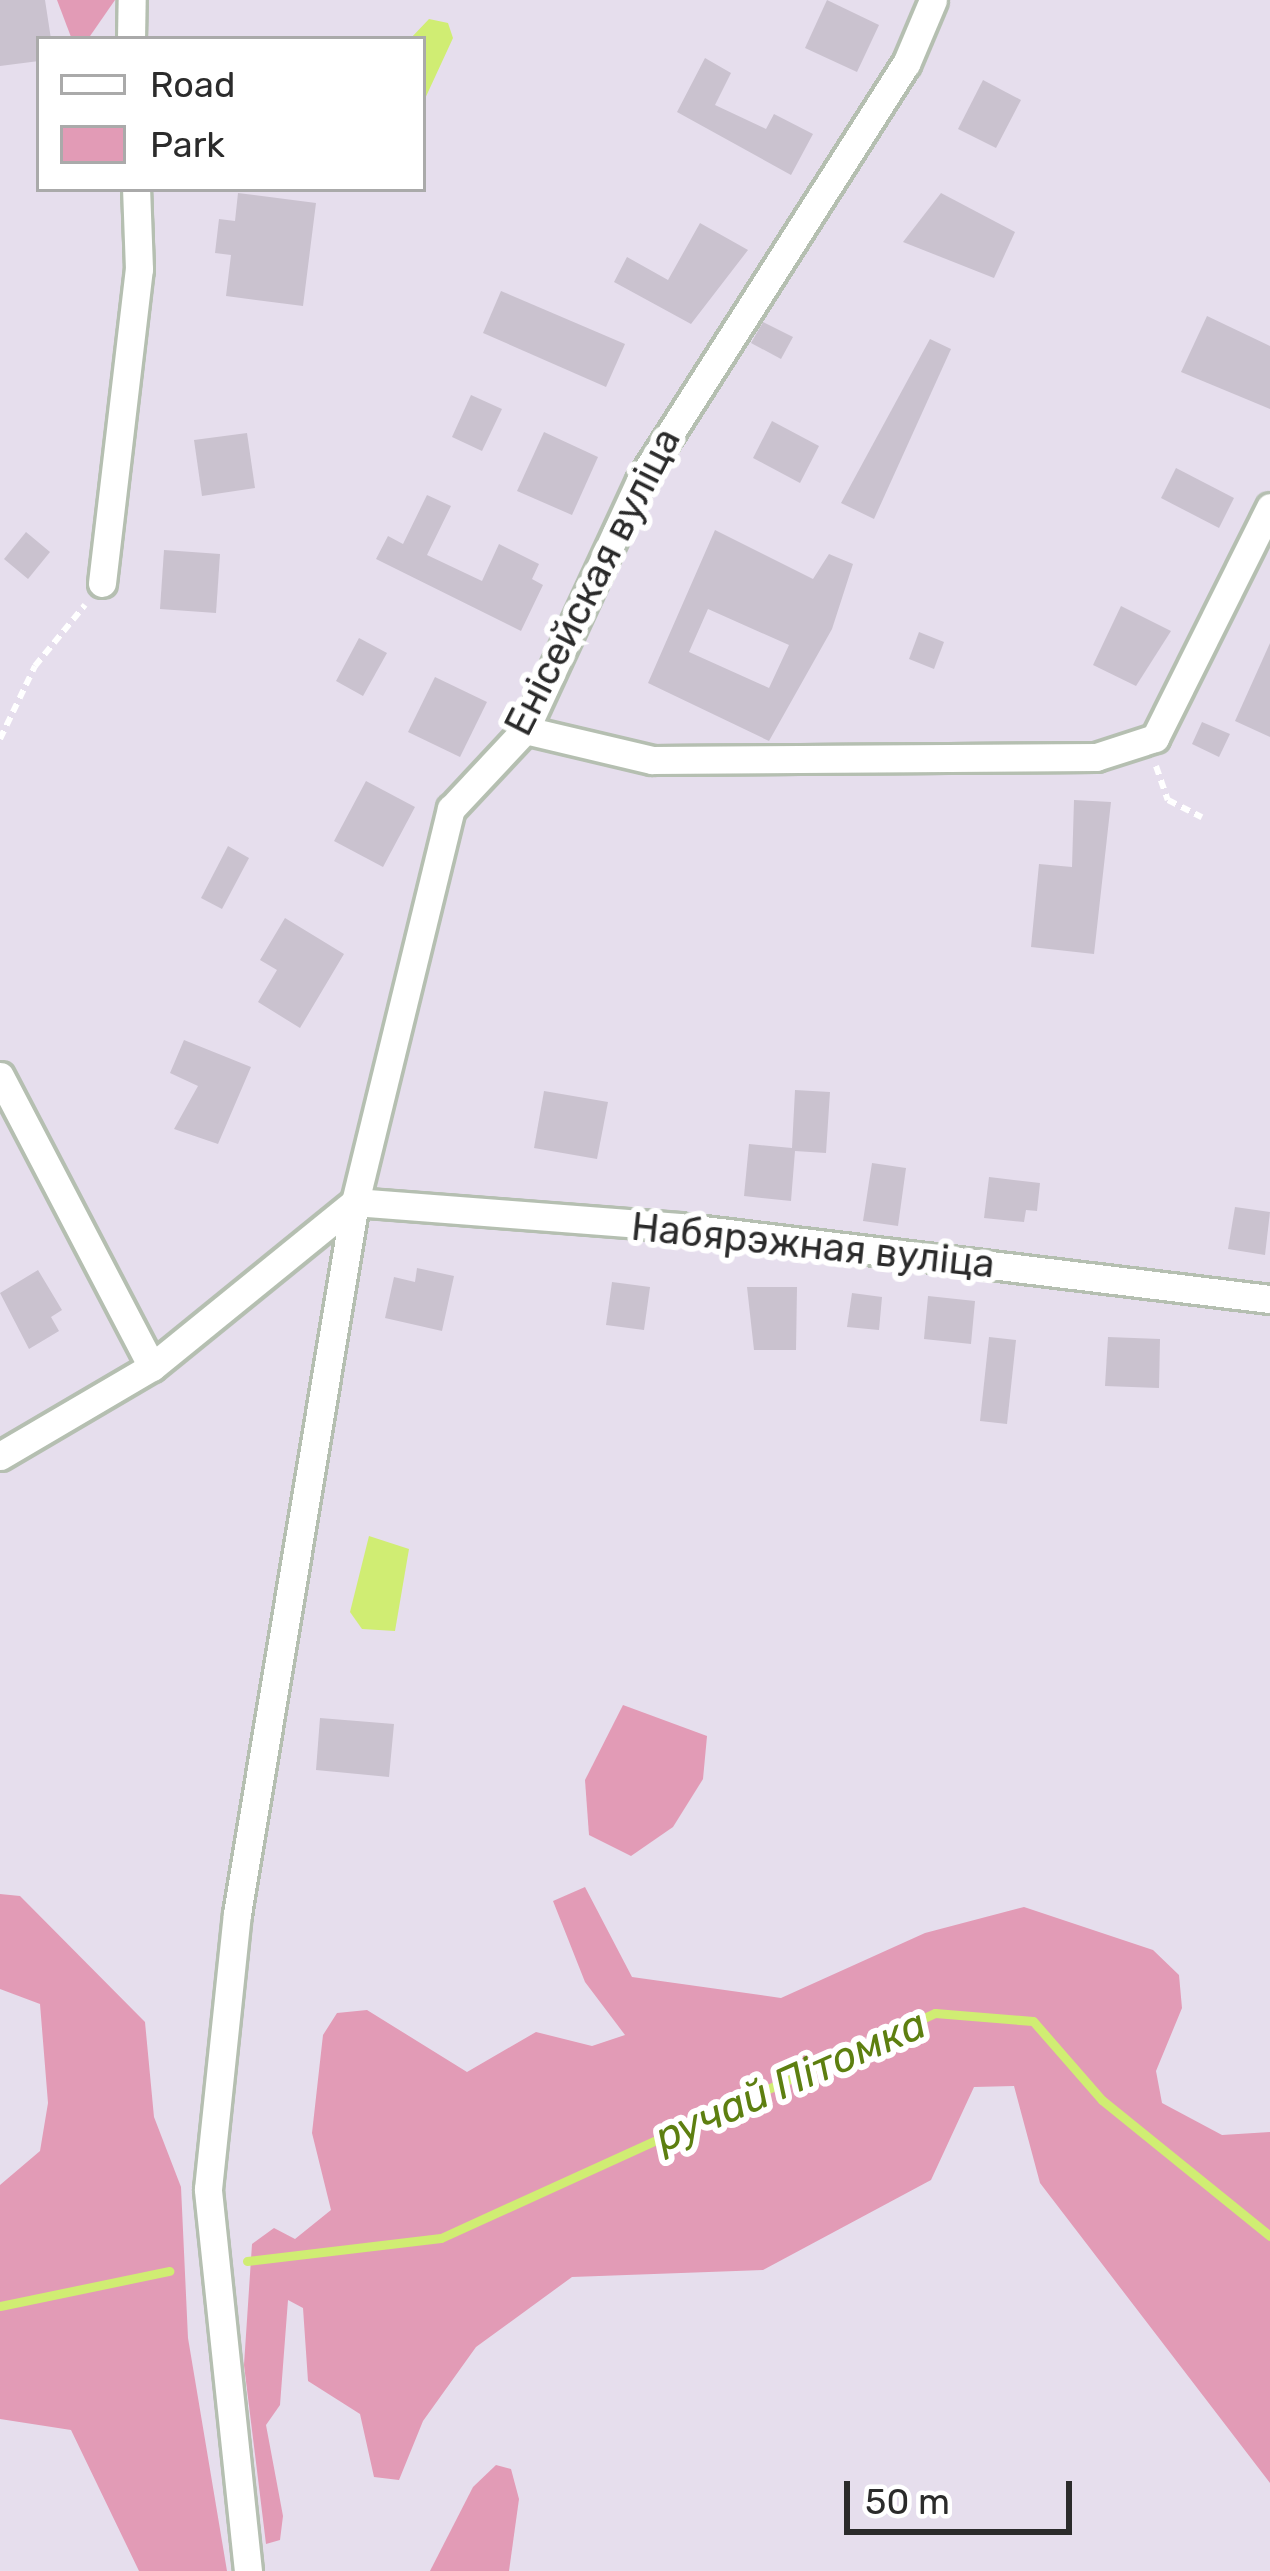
<!DOCTYPE html>
<meta charset="utf-8">
<style>
body{margin:0}
#map{position:relative;width:1270px;height:2571px;overflow:hidden;background:#e6deed;font-family:Rubik,sans-serif}
div>[style]{position:absolute}
[style*='--x']{left:calc(var(--x)*1px);top:calc(var(--y)*1px);width:calc(var(--w)*1px);rotate:calc(var(--a)*1deg)}
.green>*{inset:0;background:#e29bb6}
.water>*{inset:0;background:#d0ed73}
.stream>*{height:9px;margin:-4.5px;padding:0 4.5px;transform-origin:4.5px;border-radius:4.5px;background:#d0ed73}
.building>*{inset:0;background:#cac2cf}
.path>*{height:6px;margin-top:-3px;transform-origin:0;background:repeating-linear-gradient(90deg,#fff 0 9px,transparent 0 15px)}
.roads{filter:drop-shadow(3px 0 #b5bfb1) drop-shadow(-3px 0 #b5bfb1) drop-shadow(0 3px #b5bfb1) drop-shadow(0 -3px #b5bfb1)}
.minor>*{height:27px;margin:-13.5px;padding:0 13.5px;transform-origin:13.5px;border-radius:13.5px;background:#fff}
span{translate:-50% -50%;white-space:nowrap;text-align:center;line-height:1.15;-webkit-text-stroke:12px #fff;paint-order:stroke}
.street-label{font-size:39px;color:#2b2b2b}
.water-label{font-size:42px;color:#5d7f10;font-style:italic}
.legend{position:absolute;left:36px;top:36px;width:390px;height:156px;box-sizing:border-box;background:#fff;border:3px solid #aaa;margin:0;padding:15px 21px;list-style:none;font-size:36px;color:#2b2b2b}
.legend li{display:flex;align-items:center;gap:24px;height:60px}
.legend b{width:60px;border:3px solid #aaa}
.scale{position:absolute;left:844px;top:2481px;width:228px;height:54px;box-sizing:border-box;border:6px solid #2b2b2b;border-top:0;padding-left:15px;font-size:36px;line-height:42px;white-space:nowrap;color:#2b2b2b;-webkit-text-stroke:9px #fff;paint-order:stroke}
</style>
<div id="map">
<div class="green">
<div style="clip-path:polygon(57px 0,115px 0,88px 39px,71px 37px)"></div>
<div style="clip-path:polygon(623px 1705px,707px 1736px,703px 1779px,673px 1827px,631px 1856px,589px 1835px,585px 1780px)"></div>
<div style="clip-path:polygon(585px 1887px,632px 1977px,781px 1998px,925px 1933px,1024px 1907px,1153px 1950px,1179px 1975px,1182px 2008px,1156px 2071px,1162px 2103px,1222px 2135px,1270px 2132px,1270px 2483px,1040px 2183px,1014px 2086px,974px 2087px,931px 2180px,763px 2270px,572px 2277px,476px 2347px,423px 2421px,399px 2480px,374px 2477px,360px 2414px,308px 2381px,303px 2308px,288px 2300px,280px 2405px,266px 2425px,283px 2516px,280px 2540px,266px 2544px,244px 2365px,252px 2244px,274px 2228px,295px 2239px,331px 2210px,312px 2133px,323px 2035px,337px 2013px,367px 2010px,467px 2072px,536px 2032px,592px 2046px,625px 2035px,585px 1982px,553px 1901px)"></div>
<div style="clip-path:polygon(0 1894px,20px 1896px,145px 2022px,154px 2117px,181px 2187px,188px 2338px,227px 2571px,139px 2571px,71px 2430px,0 2419px,0 2185px,40px 2151px,48px 2103px,40px 2004px,0 1989px)"></div>
<div style="clip-path:polygon(496px 2465px,511px 2469px,519px 2499px,509px 2571px,430px 2571px,473px 2487px)"></div>
</div>
<div class="water">
<div style="clip-path:polygon(429px 19px,448px 23px,453px 38px,423px 103px,423px 39px,410px 39px)"></div>
<div style="clip-path:polygon(369px 1536px,409px 1549px,395px 1631px,362px 1629px,350px 1612px)"></div>
</div>
<div class="stream">
<div style="--x:247;--y:2261;--w:195;--a:-6.8"></div>
<div style="--x:441;--y:2238;--w:543;--a:-24.49"></div>
<div style="--x:935;--y:2013;--w:98;--a:4.7"></div>
<div style="--x:1033;--y:2021;--w:105;--a:48.9"></div>
<div style="--x:1102;--y:2100;--w:216;--a:39"></div>
<div style="--x:0;--y:2306;--w:173;--a:-11.7"></div>
</div>
<div class="building">
<div style="clip-path:polygon(0 0,45px 0,51px 39px,39px 39px,39px 61px,0 66px)"></div>
<div style="clip-path:polygon(827px 0,879px 25px,857px 72px,805px 48px)"></div>
<div style="clip-path:polygon(705px 58px,731px 73px,715px 105px,766px 129px,774px 114px,813px 134px,791px 175px,677px 112px)"></div>
<div style="clip-path:polygon(983px 80px,1021px 100px,996px 148px,958px 129px)"></div>
<div style="clip-path:polygon(238px 193px,316px 203px,303px 306px,226px 296px,231px 255px,215px 253px,219px 219px,235px 221px)"></div>
<div style="clip-path:polygon(941px 193px,1015px 232px,994px 278px,903px 242px)"></div>
<div style="clip-path:polygon(700px 223px,748px 250px,691px 324px,614px 282px,627px 257px,668px 280px)"></div>
<div style="clip-path:polygon(501px 291px,625px 344px,606px 387px,483px 333px)"></div>
<div style="clip-path:polygon(1207px 316px,1270px 346px,1270px 409px,1181px 372px)"></div>
<div style="clip-path:polygon(763px 322px,793px 337px,781px 359px,751px 343px)"></div>
<div style="clip-path:polygon(930px 339px,951px 349px,874px 519px,841px 503px)"></div>
<div style="clip-path:polygon(471px 395px,502px 409px,482px 451px,452px 437px)"></div>
<div style="clip-path:polygon(772px 421px,819px 446px,800px 483px,753px 458px)"></div>
<div style="clip-path:polygon(544px 432px,598px 457px,572px 515px,517px 491px)"></div>
<div style="clip-path:polygon(247px 433px,255px 488px,202px 496px,194px 440px)"></div>
<div style="clip-path:polygon(1176px 468px,1234px 498px,1219px 528px,1161px 498px)"></div>
<div style="clip-path:polygon(427px 495px,451px 506px,427px 555px,482px 581px,499px 544px,539px 564px,532px 579px,543px 585px,521px 631px,376px 559px,388px 536px,403px 544px)"></div>
<div style="clip-path:polygon(evenodd,715px 530px,813px 579px,829px 554px,853px 564px,832px 629px,769px 741px,648px 683px,715px 530px,708px 609px,789px 645px,769px 688px,689px 652px,708px 609px)"></div>
<div style="clip-path:polygon(26px 532px,50px 552px,28px 579px,4px 559px)"></div>
<div style="clip-path:polygon(164px 550px,220px 554px,216px 613px,160px 609px)"></div>
<div style="clip-path:polygon(1121px 606px,1171px 631px,1136px 686px,1093px 665px)"></div>
<div style="clip-path:polygon(919px 632px,944px 642px,934px 669px,909px 659px)"></div>
<div style="clip-path:polygon(359px 638px,387px 653px,363px 696px,336px 681px)"></div>
<div style="clip-path:polygon(1270px 643px,1270px 737px,1235px 721px)"></div>
<div style="clip-path:polygon(435px 677px,487px 702px,460px 757px,408px 732px)"></div>
<div style="clip-path:polygon(1202px 722px,1230px 734px,1219px 757px,1192px 744px)"></div>
<div style="clip-path:polygon(366px 781px,415px 807px,383px 867px,334px 841px)"></div>
<div style="clip-path:polygon(1074px 800px,1111px 802px,1094px 954px,1031px 947px,1039px 864px,1072px 867px)"></div>
<div style="clip-path:polygon(228px 846px,249px 858px,222px 909px,201px 898px)"></div>
<div style="clip-path:polygon(285px 918px,344px 954px,300px 1028px,258px 1002px,277px 970px,260px 960px)"></div>
<div style="clip-path:polygon(184px 1040px,251px 1067px,218px 1144px,174px 1129px,198px 1086px,170px 1073px)"></div>
<div style="clip-path:polygon(795px 1090px,830px 1092px,826px 1153px,795px 1151px,791px 1201px,744px 1196px,749px 1144px,792px 1148px)"></div>
<div style="clip-path:polygon(544px 1091px,608px 1102px,597px 1159px,534px 1148px)"></div>
<div style="clip-path:polygon(872px 1163px,906px 1168px,898px 1226px,863px 1221px)"></div>
<div style="clip-path:polygon(989px 1177px,1040px 1183px,1037px 1211px,1026px 1210px,1024px 1222px,984px 1218px)"></div>
<div style="clip-path:polygon(1235px 1207px,1270px 1212px,1265px 1255px,1228px 1249px)"></div>
<div style="clip-path:polygon(417px 1268px,454px 1276px,442px 1331px,385px 1318px,394px 1277px,415px 1282px)"></div>
<div style="clip-path:polygon(38px 1270px,62px 1310px,51px 1317px,59px 1331px,29px 1349px,0 1293px)"></div>
<div style="clip-path:polygon(612px 1282px,650px 1287px,644px 1330px,606px 1325px)"></div>
<div style="clip-path:polygon(747px 1287px,797px 1287px,796px 1350px,754px 1350px)"></div>
<div style="clip-path:polygon(852px 1293px,882px 1297px,879px 1330px,847px 1327px)"></div>
<div style="clip-path:polygon(928px 1296px,975px 1301px,971px 1344px,924px 1339px)"></div>
<div style="clip-path:polygon(989px 1337px,1016px 1340px,1007px 1424px,980px 1421px)"></div>
<div style="clip-path:polygon(1108px 1337px,1160px 1339px,1159px 1388px,1105px 1386px)"></div>
<div style="clip-path:polygon(320px 1718px,394px 1724px,389px 1777px,316px 1770px)"></div>
</div>
<div class="path">
<div style="--x:0;--y:739;--w:81;--a:-64.4"></div>
<div style="--x:35;--y:666;--w:79;--a:-50.7"></div>
<div style="--x:1156;--y:766;--w:36;--a:71"></div>
<div style="--x:1168;--y:800;--w:38;--a:27"></div>
</div>
<div class="roads">
<div class="minor">
<div style="--x:131;--y:39;--w:39;--a:-89"></div>
<div style="--x:102;--y:583;--w:316;--a:-83.3"></div>
<div style="--x:139;--y:269;--w:80;--a:-92.1"></div>
<div style="--x:525;--y:730;--w:130;--a:13.3"></div>
<div style="--x:652;--y:760;--w:444;--a:-0.4"></div>
<div style="--x:1096;--y:757;--w:62;--a:-17.9"></div>
<div style="--x:1155;--y:738;--w:258;--a:-63.5"></div>
<div style="--x:0;--y:1076;--w:328;--a:62.4"></div>
<div style="--x:355;--y:1202;--w:325;--a:4.4"></div>
<div style="--x:679;--y:1227;--w:595;--a:6.95"></div>
<div style="--x:0;--y:1456;--w:176;--a:-30.4"></div>
<div style="--x:152;--y:1367;--w:262;--a:-39.1"></div>
<div style="--x:248;--y:2571;--w:384;--a:-96"></div>
<div style="--x:208;--y:2189;--w:277;--a:-84"></div>
<div style="--x:237;--y:1914;--w:722;--a:-80.59"></div>
<div style="--x:355;--y:1202;--w:405;--a:-76.3"></div>
<div style="--x:451;--y:809;--w:108;--a:-46.9"></div>
<div style="--x:525;--y:730;--w:274;--a:-65.2"></div>
<div style="--x:640;--y:481;--w:495;--a:-57.5"></div>
<div style="--x:906;--y:64;--w:69;--a:-67.1"></div>
</div>
</div>
<div class="street-label">
<span style="left:593px;top:582px;rotate:-63deg">Енісейская вуліца</span>
<span style="left:813px;top:1246px;rotate:6deg">Набярэжная вуліца</span>
</div>
<div class="water-label">
<span style="left:790px;top:2081px;rotate:-24deg">ручай Пітомка</span>
</div>
<ul class="legend">
<li><b style="height:15px;background:#fff"></b>Road</li>
<li><b style="height:33px;background:#e29bb6"></b>Park</li>
</ul>
<div class="scale">50 m</div>
</div>
